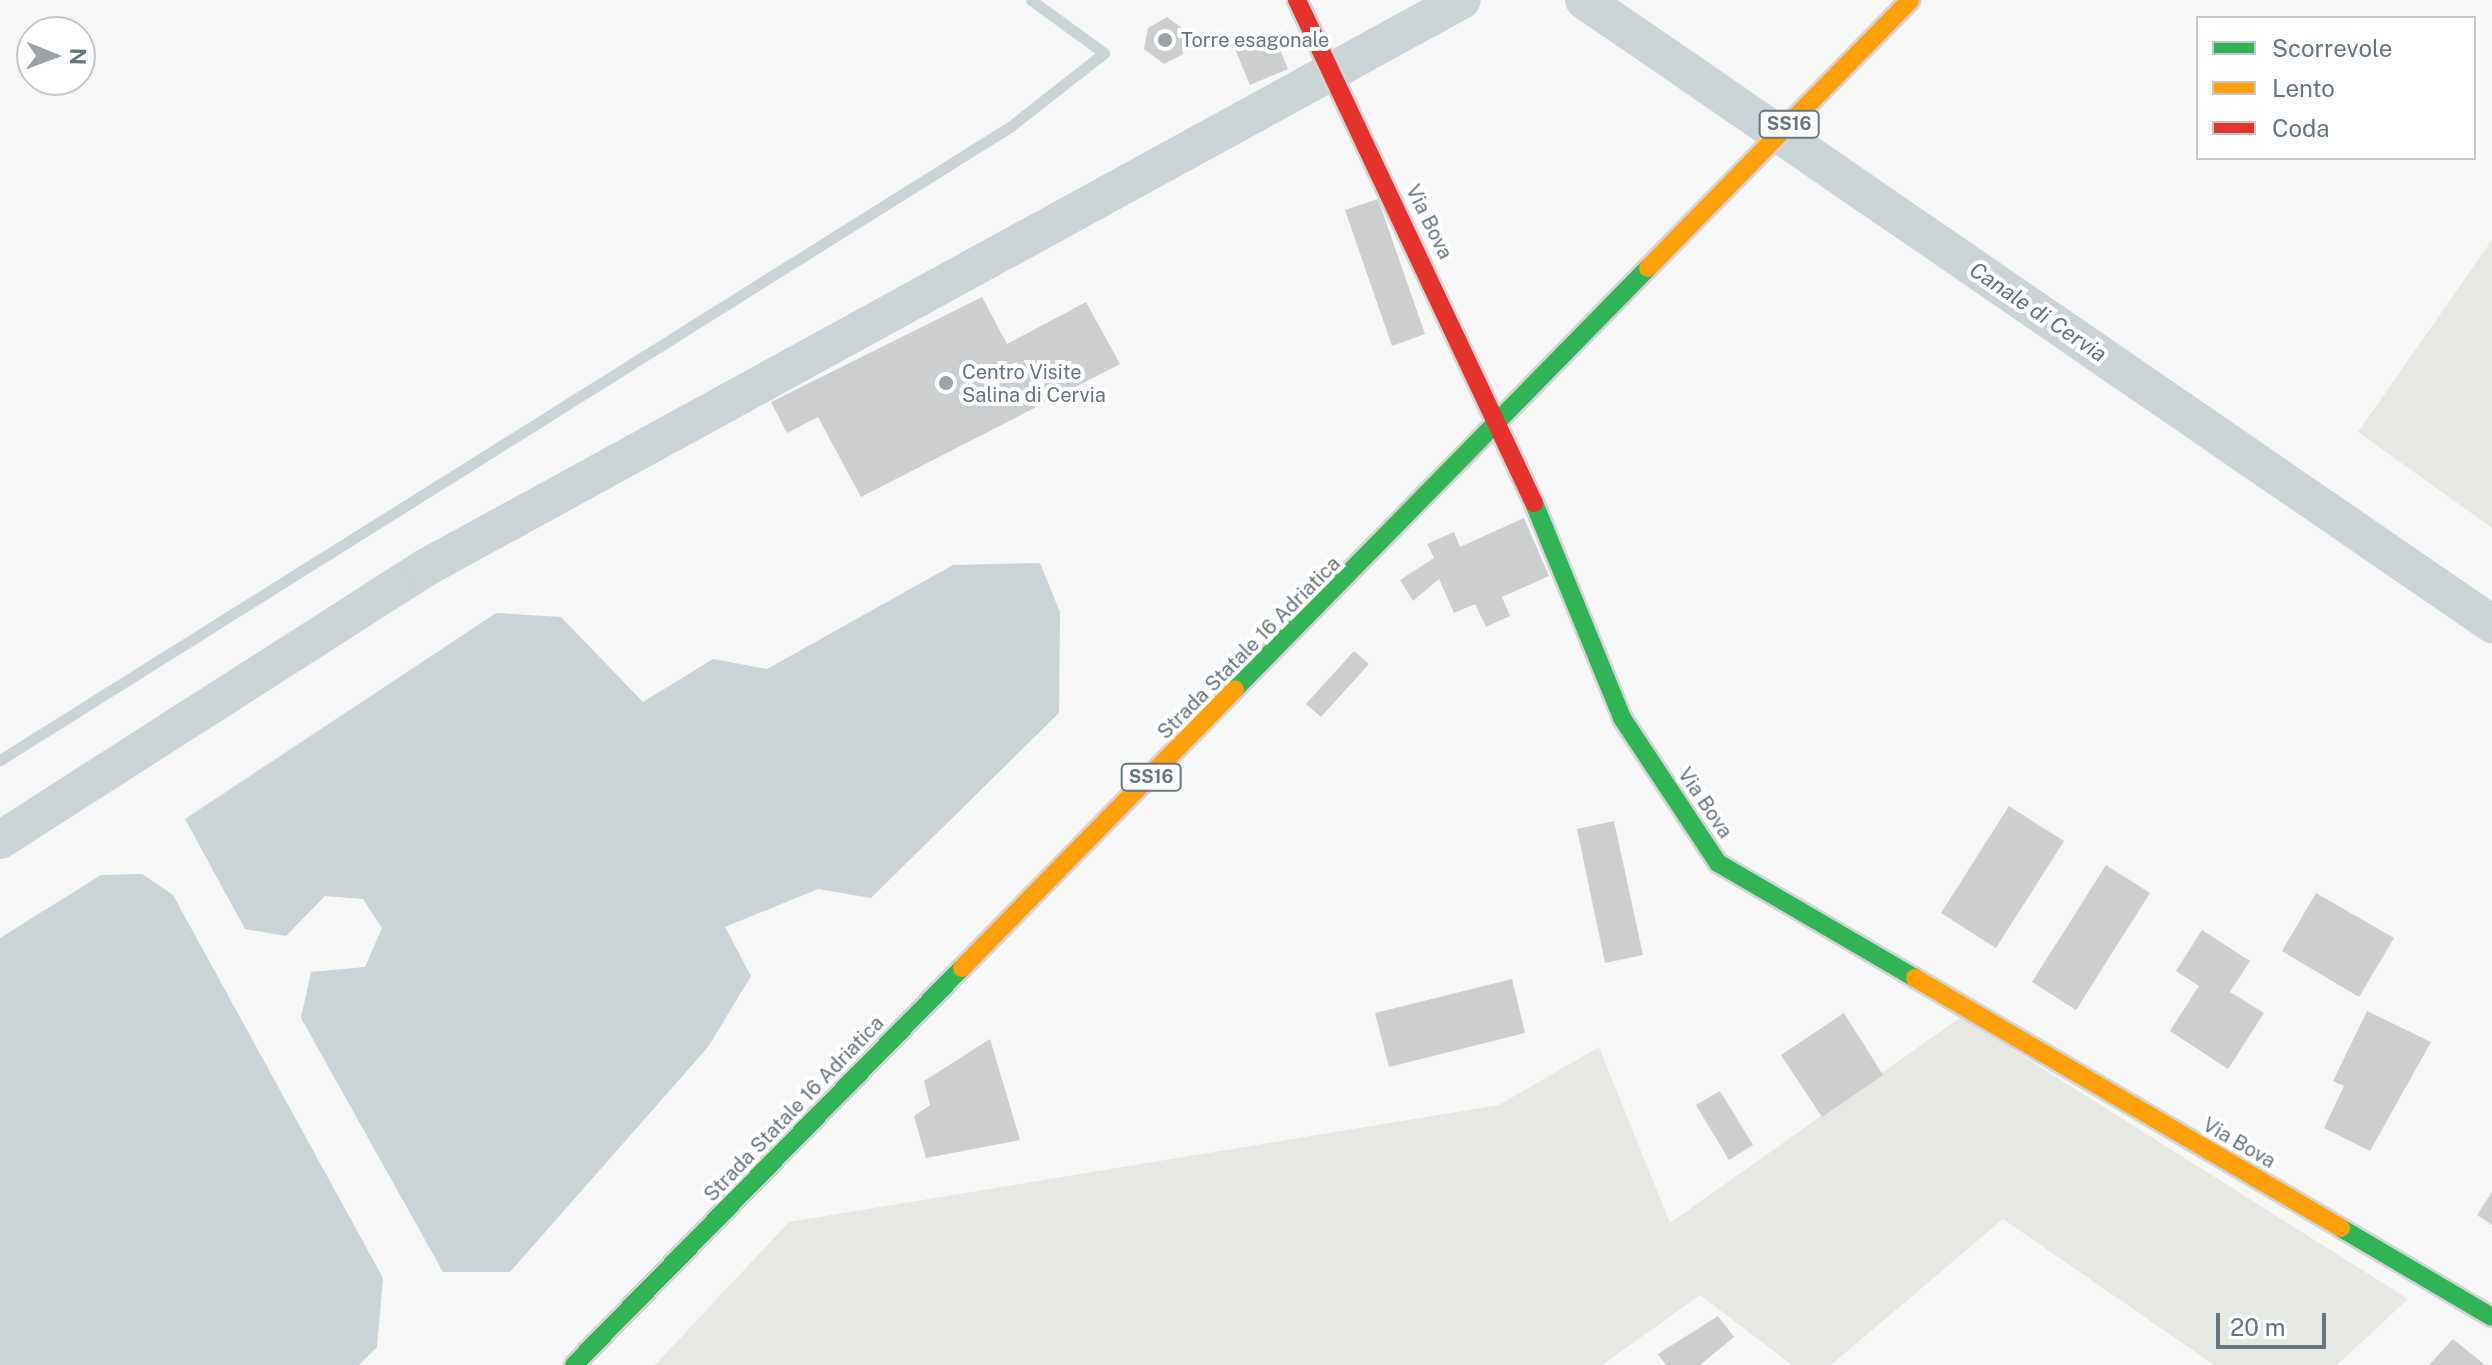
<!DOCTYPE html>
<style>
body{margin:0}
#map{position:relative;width:2492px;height:1365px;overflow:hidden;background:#f7f7f7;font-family:"Public Sans",sans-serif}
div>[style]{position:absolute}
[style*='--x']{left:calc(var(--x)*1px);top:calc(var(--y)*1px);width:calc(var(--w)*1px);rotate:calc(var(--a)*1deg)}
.green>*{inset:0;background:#e6e8e4}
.water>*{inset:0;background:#cad3d5}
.stream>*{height:11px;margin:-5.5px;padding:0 5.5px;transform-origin:5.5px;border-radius:5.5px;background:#cad3d5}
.canal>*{height:38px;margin:-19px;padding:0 19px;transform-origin:19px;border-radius:19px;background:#cad3d5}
.building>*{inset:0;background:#cccecf}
.roads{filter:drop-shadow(2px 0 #d3d4d5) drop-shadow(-2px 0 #d3d4d5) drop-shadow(0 2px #d3d4d5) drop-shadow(0 -2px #d3d4d5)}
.fast>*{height:18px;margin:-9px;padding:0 9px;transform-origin:9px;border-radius:9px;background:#30b455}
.slow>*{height:18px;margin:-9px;padding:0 9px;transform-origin:9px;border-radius:9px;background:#ff9f0a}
.jam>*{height:18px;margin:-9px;padding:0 9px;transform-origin:9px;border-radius:9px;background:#e5322d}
.dots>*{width:22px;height:22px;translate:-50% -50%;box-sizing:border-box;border:4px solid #fff;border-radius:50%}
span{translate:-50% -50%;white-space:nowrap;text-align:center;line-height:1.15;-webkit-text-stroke:8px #fff;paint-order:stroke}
.shield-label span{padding:2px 6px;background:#fff;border:2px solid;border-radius:6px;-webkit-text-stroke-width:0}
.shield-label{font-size:18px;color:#66767e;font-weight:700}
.poi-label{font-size:20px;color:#66767e}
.left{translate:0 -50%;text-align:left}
.street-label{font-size:20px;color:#66767e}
.water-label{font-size:22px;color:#607478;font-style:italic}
.legend{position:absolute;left:2196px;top:16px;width:280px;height:144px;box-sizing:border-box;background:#fff;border:2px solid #c2c8cb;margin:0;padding:10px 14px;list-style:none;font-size:24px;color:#66767e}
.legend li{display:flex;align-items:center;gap:16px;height:40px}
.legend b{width:40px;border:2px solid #c2c8cb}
.north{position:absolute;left:16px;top:16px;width:80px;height:80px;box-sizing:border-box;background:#fff;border:2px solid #c2c8cb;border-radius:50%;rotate:91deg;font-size:22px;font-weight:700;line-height:32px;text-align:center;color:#66767e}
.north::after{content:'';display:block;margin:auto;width:28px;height:36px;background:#99a3a8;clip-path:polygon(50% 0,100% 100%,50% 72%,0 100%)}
.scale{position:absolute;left:2216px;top:1313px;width:110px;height:36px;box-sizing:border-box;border:4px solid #66767e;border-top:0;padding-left:10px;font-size:24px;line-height:28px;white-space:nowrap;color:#66767e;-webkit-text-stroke:6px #fff;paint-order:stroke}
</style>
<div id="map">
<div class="green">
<div style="clip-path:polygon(2492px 240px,2492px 528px,2358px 432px)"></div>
<div style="clip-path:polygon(1961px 1017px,2408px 1299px,2337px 1365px,2214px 1365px,2003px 1219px,1831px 1365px,1792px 1365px,1700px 1295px,1602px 1365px,655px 1365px,789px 1222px,1499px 1105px,1599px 1047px,1670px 1223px)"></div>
</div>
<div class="water">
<div style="clip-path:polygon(1040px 563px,1060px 612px,1059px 713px,871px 898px,818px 889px,725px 927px,751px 976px,708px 1047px,510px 1272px,443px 1272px,301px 1018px,311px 972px,365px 967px,382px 928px,363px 899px,325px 896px,286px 936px,245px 929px,185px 819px,496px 613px,561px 617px,643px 702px,713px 659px,767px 669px,953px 565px)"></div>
<div style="clip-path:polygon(142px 874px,173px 895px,383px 1278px,377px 1347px,359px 1365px,0 1365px,0 938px,101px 875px)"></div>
</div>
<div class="stream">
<div style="--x:0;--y:760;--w:1193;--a:-32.09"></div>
<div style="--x:1011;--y:126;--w:118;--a:-38.1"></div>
<div style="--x:1104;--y:53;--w:90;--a:-144"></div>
</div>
<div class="canal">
<div style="--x:1584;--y:0;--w:1102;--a:34.5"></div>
<div style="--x:0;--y:840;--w:505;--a:-32.62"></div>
<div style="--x:425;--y:568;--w:1182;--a:-28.71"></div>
</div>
<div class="building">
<div style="clip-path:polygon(1167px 17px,1186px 31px,1183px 54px,1164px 64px,1144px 49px,1148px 28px)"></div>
<div style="clip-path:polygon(1273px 33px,1288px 69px,1250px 85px,1235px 49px)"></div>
<div style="clip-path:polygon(1378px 199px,1425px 334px,1392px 346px,1345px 210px)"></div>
<div style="clip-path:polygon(982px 297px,1007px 344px,1086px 302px,1120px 364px,861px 497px,818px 417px,787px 433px,771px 402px)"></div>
<div style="clip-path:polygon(1524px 518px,1549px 576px,1502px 597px,1510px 616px,1486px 627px,1475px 604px,1454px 613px,1439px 579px,1413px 601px,1400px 580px,1434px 558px,1427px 544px,1454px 532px,1460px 547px)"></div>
<div style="clip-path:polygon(1354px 651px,1369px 664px,1321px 717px,1306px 704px)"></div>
<div style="clip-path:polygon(2009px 806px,2064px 841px,1996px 948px,1941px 913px)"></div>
<div style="clip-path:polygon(1614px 821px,1643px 955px,1605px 963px,1577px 829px)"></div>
<div style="clip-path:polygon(2106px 865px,2150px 893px,2076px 1010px,2032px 982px)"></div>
<div style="clip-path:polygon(2316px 893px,2394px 938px,2359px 997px,2282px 951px)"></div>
<div style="clip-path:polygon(2202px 930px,2250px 961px,2230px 992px,2264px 1013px,2228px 1069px,2170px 1031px,2199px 986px,2176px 971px)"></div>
<div style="clip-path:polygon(1512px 979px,1525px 1033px,1389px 1067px,1375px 1013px)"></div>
<div style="clip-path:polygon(2367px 1011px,2431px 1042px,2370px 1151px,2324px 1128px,2344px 1086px,2333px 1081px)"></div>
<div style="clip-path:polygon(1844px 1013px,1883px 1075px,1822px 1117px,1781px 1055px)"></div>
<div style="clip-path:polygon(990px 1039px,1020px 1140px,926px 1158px,914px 1116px,930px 1105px,924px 1081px)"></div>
<div style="clip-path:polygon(1720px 1091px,1753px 1145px,1729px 1160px,1696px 1105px)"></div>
<div style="clip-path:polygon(2492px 1192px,2492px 1225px,2477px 1215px)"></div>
<div style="clip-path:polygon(1718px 1316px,1734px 1337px,1700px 1365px,1666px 1365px,1658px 1354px)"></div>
<div style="clip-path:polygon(2453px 1339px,2485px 1365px,2429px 1365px)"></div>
</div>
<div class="roads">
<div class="fast">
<div style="--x:1534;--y:503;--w:232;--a:67.7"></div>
<div style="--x:1622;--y:718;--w:174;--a:56.5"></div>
<div style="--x:1718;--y:863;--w:228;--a:30.3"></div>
<div style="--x:1235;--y:689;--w:590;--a:-45.55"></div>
<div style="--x:2341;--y:1228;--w:175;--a:30.5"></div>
<div style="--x:574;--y:1365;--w:555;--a:-45.66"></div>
</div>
<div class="slow">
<div style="--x:1648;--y:268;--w:375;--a:-45.6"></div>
<div style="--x:962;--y:968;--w:390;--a:-45.6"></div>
<div style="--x:1915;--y:978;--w:494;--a:30.4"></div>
</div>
<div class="jam">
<div style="--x:1297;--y:0;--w:556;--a:64.77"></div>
</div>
</div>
<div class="dots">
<div style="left:1165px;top:40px;background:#99a3a8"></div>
<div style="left:946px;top:383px;background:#99a3a8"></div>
</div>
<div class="shield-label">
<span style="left:1789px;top:124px">SS16</span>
<span style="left:1151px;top:777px">SS16</span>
</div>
<div class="poi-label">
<span class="left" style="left:1181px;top:40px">Torre esagonale</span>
<span class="left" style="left:962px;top:384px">Centro Visite<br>Salina di Cervia</span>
</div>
<div class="street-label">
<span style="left:1429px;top:222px;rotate:64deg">Via Bova</span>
<span style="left:1249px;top:648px;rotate:-45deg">Strada Statale 16 Adriatica</span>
<span style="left:1705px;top:803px;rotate:56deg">Via Bova</span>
<span style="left:794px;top:1109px;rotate:-46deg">Strada Statale 16 Adriatica</span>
<span style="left:2239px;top:1143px;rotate:30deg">Via Bova</span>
</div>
<div class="water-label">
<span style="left:2038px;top:312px;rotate:34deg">Canale di Cervia</span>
</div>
<ul class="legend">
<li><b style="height:10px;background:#30b455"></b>Scorrevole</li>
<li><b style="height:10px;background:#ff9f0a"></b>Lento</li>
<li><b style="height:10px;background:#e5322d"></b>Coda</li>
</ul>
<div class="north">N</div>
<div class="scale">20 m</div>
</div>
